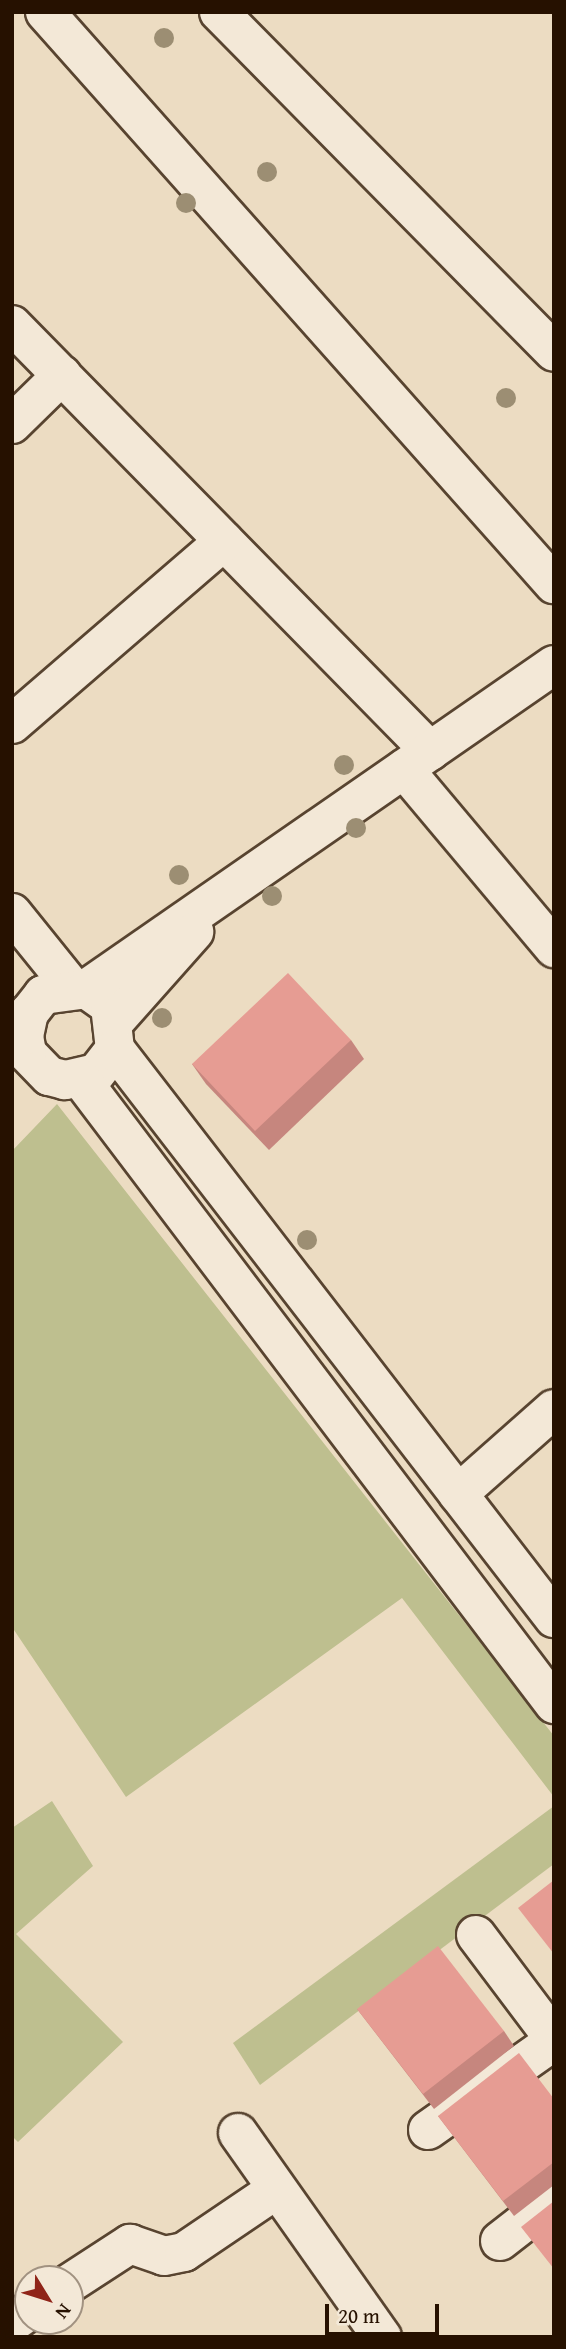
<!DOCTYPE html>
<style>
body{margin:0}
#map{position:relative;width:566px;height:2349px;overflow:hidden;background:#ecdcc2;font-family:"Gentium Book Plus",serif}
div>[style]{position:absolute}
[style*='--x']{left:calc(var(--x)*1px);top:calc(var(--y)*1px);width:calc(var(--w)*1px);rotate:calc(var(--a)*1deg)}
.green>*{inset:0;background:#bebf8f}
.roads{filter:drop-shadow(2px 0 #584430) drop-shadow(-2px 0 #584430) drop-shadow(0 2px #584430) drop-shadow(0 -2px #584430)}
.street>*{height:38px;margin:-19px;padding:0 19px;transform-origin:19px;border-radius:19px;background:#f3e8d7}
.secondary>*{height:38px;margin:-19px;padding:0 19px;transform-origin:19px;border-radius:19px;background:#f3e8d7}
.trees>*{width:20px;height:20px;margin:-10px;border-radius:50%;background:#9c8e73}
.wall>*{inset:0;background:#c6867e}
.building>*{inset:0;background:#e69c93}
span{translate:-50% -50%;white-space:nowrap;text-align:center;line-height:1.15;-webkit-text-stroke:6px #f3e8d7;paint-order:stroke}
.frame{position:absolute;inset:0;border:14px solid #261100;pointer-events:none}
.north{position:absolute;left:14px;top:2265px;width:70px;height:70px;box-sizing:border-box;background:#f3e8d7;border:2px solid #a19281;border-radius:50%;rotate:128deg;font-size:19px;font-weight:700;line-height:28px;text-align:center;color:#261100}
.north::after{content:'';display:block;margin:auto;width:24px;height:32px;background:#8f2418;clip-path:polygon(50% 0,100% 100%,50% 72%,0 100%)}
.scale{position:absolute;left:325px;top:2304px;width:114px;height:32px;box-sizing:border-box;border:4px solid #261100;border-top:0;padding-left:9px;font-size:21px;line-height:24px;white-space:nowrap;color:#261100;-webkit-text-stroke:5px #f3e8d7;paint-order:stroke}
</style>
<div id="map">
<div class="green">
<div style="clip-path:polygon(57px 1104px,554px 1736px,554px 1797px,402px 1598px,126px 1797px,12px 1627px,12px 1151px)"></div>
<div style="clip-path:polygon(52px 1801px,93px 1866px,16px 1934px,123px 2042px,18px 2142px,12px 2136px,12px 1828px)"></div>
<div style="clip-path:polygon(554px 1806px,554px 1864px,260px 2085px,233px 2043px)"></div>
</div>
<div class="roads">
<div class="street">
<div style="--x:45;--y:12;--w:766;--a:48.34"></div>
<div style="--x:219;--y:12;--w:477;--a:45.4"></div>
<div style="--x:12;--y:325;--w:597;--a:45.54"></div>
<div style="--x:12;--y:424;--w:70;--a:-44.4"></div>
<div style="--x:12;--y:724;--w:280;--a:-40.8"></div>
<div style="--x:404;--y:769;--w:234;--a:50"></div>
<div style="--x:458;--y:1494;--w:128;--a:-41.5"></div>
<div style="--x:476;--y:1935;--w:130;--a:53.1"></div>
<div style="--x:428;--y:2130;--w:154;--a:-35.2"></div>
<div style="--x:238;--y:2133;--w:250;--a:54.8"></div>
<div style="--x:500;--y:2241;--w:68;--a:-37.9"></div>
<div style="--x:70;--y:2283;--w:72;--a:-33"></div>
<div style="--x:130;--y:2244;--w:36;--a:19"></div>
<div style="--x:164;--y:2256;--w:20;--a:-11"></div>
<div style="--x:184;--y:2252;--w:112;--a:-34.1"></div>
<div style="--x:12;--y:2323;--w:19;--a:-35"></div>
</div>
<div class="secondary">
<div style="--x:12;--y:913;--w:94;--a:51.1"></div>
<div style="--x:86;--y:989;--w:29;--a:35"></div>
<div style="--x:110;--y:1006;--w:43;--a:83.4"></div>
<div style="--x:115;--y:1049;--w:31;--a:128"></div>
<div style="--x:96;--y:1073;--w:32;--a:167"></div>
<div style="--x:65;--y:1080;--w:16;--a:-166"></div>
<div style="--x:49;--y:1076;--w:32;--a:-134"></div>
<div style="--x:27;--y:1053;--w:17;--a:-100"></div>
<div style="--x:24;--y:1036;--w:24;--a:-78"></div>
<div style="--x:29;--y:1013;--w:23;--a:-52"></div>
<div style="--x:43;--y:995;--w:43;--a:-7.9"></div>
<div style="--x:86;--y:989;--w:569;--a:-34.7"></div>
<div style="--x:116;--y:1020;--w:118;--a:-48.4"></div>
<div style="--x:115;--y:1049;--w:719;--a:52.35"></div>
<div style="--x:81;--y:1079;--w:784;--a:52.88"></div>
</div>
</div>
<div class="trees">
<div style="left:164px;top:38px"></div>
<div style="left:267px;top:172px"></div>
<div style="left:186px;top:203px"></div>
<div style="left:506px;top:398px"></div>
<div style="left:344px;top:765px"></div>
<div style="left:356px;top:828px"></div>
<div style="left:179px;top:875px"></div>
<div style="left:272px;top:896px"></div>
<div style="left:162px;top:1018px"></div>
<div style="left:307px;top:1240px"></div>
</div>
<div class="wall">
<div style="clip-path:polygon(351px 1040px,364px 1059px,269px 1150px,206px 1084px,192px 1064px)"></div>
<div style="clip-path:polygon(357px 2009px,504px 2031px,514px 2046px,434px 2109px)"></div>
<div style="clip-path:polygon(554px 2099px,554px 2185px,514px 2216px,438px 2116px)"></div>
</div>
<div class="building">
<div style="clip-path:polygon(288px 973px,351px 1040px,255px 1131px,192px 1064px)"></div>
<div style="clip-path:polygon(554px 1880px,554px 1954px,518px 1908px)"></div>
<div style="clip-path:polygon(438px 1946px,504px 2031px,423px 2094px,357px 2009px)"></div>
<div style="clip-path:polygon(519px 2053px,554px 2099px,554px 2162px,503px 2201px,438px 2116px)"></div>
<div style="clip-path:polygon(554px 2201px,554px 2269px,521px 2227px)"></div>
</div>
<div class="frame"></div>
<div class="north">N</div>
<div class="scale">20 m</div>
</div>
